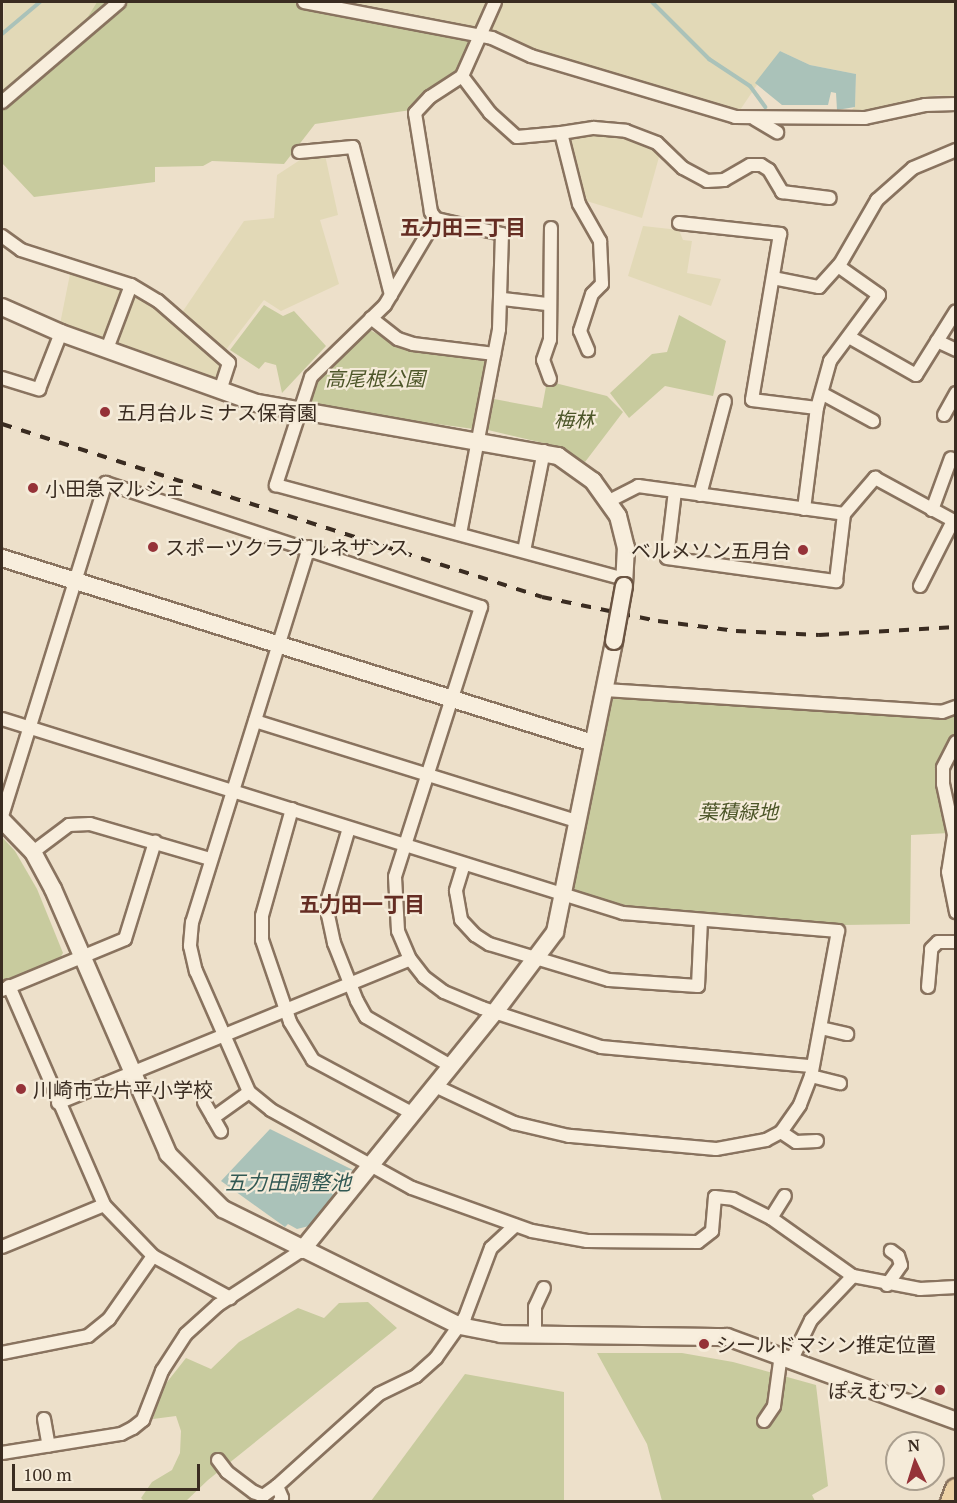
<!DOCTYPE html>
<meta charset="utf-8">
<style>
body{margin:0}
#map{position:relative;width:957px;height:1503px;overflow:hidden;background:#ede0ca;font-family:"PT Serif","Noto Sans JP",serif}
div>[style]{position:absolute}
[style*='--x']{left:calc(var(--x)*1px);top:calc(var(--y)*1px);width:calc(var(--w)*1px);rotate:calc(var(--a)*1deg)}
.farmland>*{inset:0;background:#e2d9b7}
.green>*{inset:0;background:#c8cb9e}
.water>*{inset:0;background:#aac2b9}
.stream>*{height:4px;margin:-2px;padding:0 2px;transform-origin:2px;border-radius:2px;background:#aac2b9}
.roads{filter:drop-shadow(2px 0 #89735f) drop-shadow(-2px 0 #89735f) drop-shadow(0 2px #89735f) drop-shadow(0 -2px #89735f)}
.street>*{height:12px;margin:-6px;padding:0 6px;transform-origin:6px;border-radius:6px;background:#f8eedd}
.secondary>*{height:16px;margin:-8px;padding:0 8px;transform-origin:8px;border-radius:8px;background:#f8eedd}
.primary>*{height:20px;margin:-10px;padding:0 10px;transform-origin:10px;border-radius:10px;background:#edd2a5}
.rail>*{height:4px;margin-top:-2px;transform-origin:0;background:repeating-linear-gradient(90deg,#3a2c21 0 10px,transparent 0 20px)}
.bridges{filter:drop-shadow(2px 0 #6b5442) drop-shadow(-2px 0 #6b5442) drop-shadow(0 2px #6b5442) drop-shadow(0 -2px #6b5442)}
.secondary-bridge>*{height:16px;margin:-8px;padding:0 8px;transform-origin:8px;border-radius:8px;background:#f8eedd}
.dots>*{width:16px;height:16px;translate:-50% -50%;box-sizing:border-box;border:3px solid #f5ebd9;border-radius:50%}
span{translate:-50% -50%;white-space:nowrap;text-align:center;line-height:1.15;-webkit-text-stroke:4.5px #f5ebd9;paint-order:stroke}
.park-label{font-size:20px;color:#4d5629;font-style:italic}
.poi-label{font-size:20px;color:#3a2c21}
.left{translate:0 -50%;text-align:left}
.right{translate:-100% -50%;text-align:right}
.neighbourhood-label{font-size:21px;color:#652d23;font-weight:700}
.water-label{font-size:21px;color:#325954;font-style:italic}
.frame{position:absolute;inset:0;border:3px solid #3a2c21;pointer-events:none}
.north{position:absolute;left:885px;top:1431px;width:60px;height:60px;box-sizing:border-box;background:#f5ebd9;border:2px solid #aa9f8f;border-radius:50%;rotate:356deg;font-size:16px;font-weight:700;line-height:24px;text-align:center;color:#3a2c21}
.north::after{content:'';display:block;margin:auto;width:21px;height:27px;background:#953238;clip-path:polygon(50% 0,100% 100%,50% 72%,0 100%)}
.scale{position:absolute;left:12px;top:1464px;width:188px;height:27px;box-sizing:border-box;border:3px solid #3a2c21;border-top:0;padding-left:8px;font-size:18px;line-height:21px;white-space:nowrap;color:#3a2c21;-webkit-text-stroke:4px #f5ebd9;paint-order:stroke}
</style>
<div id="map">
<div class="farmland">
<div style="clip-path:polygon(4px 2px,97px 2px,79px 31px,37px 68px,2px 92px)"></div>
<div style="clip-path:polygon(319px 2px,955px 2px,955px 98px,938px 95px,862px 113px,852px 110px,855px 106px,856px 74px,810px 65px,780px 51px,738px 113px,532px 52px)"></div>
<div style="clip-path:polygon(626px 133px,661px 150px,642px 218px,580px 199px,568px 138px,570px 134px)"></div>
<div style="clip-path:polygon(325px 155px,338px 215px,320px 220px,339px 284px,281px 311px,264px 300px,225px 351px,181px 314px,244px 221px,274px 218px,277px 175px,303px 158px)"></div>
<div style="clip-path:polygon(643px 226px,679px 230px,683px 240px,692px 241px,687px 273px,721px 279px,711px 306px,628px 276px)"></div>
<div style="clip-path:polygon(71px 269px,157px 303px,222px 363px,217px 377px,210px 378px,60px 324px)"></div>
</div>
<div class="green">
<div style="clip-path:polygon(97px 2px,319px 2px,480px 31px,456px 72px,421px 95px,411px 110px,315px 124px,284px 164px,212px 161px,203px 166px,155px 167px,155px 182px,34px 197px,2px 163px,2px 92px,37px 68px,57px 46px,79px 31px)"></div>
<div style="clip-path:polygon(264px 305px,283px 316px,294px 311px,326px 346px,282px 393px,276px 365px,265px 362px,259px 369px,230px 350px)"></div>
<div style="clip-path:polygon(679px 315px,726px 341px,713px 396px,665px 386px,629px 418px,610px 393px,652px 354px,667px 352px)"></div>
<div style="clip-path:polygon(368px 329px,405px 349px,484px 358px,487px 363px,474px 429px,311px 407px,307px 402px,316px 380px)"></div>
<div style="clip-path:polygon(547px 381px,607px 396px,623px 412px,585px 462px,556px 446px,488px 430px,494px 399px,542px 408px)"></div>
<div style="clip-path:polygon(614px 696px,931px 718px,955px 713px,955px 736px,943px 756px,949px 833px,911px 835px,910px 924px,844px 925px,640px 909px,578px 892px,573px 887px,609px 700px)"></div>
<div style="clip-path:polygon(2px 837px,15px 851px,37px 889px,63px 953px,60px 958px,2px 982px)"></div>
<div style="clip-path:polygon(368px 1302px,397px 1328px,208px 1480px,186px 1501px,144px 1501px,141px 1498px,152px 1482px,172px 1470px,180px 1453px,181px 1431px,176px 1416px,153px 1419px,160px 1391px,186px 1358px,211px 1369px,239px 1342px,298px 1308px,324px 1318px,339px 1303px)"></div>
<div style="clip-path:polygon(597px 1353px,682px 1353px,733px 1362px,816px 1385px,828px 1486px,812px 1495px,815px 1501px,662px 1501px,647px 1444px)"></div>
<div style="clip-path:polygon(465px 1374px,564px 1392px,564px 1501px,371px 1501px)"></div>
</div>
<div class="water">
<div style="clip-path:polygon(780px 51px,810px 65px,856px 74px,855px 107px,837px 110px,836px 93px,831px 92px,828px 105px,782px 105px,755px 83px)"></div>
<div style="clip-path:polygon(270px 1129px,353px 1170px,309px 1226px,297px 1229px,288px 1224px,285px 1227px,221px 1181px)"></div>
</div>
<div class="stream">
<div style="--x:652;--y:2;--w:81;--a:45"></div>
<div style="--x:709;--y:59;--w:49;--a:33.4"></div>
<div style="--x:750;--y:86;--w:26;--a:54"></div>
<div style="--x:2;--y:34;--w:50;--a:-40.1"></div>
</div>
<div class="roads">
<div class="street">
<div style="--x:304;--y:2;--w:191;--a:10.8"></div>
<div style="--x:492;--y:38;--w:43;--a:24.8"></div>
<div style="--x:531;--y:56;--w:213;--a:16.6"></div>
<div style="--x:735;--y:117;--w:130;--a:0.4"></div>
<div style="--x:865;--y:118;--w:61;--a:-12.2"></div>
<div style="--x:925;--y:105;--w:31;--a:-2"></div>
<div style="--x:495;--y:2;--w:81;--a:114"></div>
<div style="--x:462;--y:76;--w:46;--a:52.9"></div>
<div style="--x:490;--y:113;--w:36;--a:42"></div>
<div style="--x:517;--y:137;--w:44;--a:-5.2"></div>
<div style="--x:561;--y:133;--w:73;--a:75.8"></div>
<div style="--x:579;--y:204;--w:43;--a:60.4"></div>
<div style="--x:600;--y:241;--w:43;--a:87.3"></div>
<div style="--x:602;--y:284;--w:14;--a:135"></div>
<div style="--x:592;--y:294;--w:39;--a:108"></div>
<div style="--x:580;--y:331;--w:21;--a:67"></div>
<div style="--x:2;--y:102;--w:154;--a:-40.5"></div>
<div style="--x:755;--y:119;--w:26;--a:31"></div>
<div style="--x:561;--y:133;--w:33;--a:-9"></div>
<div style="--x:594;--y:128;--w:32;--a:5"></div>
<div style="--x:626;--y:131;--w:33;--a:21"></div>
<div style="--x:657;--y:143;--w:36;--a:44"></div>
<div style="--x:683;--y:168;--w:27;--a:28"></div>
<div style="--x:707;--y:181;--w:17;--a:-3"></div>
<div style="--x:724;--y:180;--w:30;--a:-30"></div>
<div style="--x:750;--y:165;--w:11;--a:0"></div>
<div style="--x:761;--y:165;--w:9;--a:32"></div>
<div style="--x:769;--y:170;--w:26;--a:59"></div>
<div style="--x:782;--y:192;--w:48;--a:7.1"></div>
<div style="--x:299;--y:152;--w:54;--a:-5.3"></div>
<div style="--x:353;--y:147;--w:153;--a:75.6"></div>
<div style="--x:436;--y:219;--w:100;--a:120.7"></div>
<div style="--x:385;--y:305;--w:103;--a:135.8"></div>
<div style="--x:311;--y:377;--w:114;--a:108"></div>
<div style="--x:276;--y:485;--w:361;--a:15.1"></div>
<div style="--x:679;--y:223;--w:102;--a:6.2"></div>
<div style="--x:780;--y:234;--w:168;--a:99.6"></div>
<div style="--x:752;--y:400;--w:65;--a:7"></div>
<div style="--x:2;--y:236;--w:24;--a:36"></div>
<div style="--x:21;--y:250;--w:115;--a:17.7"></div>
<div style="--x:131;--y:285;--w:31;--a:31"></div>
<div style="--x:158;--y:301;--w:94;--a:41.1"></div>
<div style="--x:229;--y:363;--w:29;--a:108"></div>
<div style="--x:773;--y:278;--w:47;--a:11.1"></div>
<div style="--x:819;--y:287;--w:31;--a:-48"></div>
<div style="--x:840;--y:264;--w:74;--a:-60"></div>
<div style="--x:877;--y:200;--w:48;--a:-41.6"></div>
<div style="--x:913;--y:168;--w:47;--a:-22.7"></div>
<div style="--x:503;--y:299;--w:44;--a:6.5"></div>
<div style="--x:371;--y:318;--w:34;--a:38"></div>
<div style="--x:398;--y:339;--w:16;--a:18"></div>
<div style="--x:413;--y:344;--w:82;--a:7"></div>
<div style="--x:849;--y:337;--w:77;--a:29.6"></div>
<div style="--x:916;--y:375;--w:75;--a:-58"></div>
<div style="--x:937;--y:341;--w:21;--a:25"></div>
<div style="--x:107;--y:349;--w:68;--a:-69.4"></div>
<div style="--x:2;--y:378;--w:39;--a:17"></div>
<div style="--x:39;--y:389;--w:60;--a:-68.6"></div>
<div style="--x:550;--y:379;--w:20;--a:-110"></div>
<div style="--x:543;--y:360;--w:21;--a:-71"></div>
<div style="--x:550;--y:340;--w:112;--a:-89.5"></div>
<div style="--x:823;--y:394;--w:57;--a:28.4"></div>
<div style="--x:944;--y:415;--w:25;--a:-61"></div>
<div style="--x:675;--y:491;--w:67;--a:96.8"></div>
<div style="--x:667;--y:558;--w:171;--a:7.8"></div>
<div style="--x:836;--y:581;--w:67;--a:-83.2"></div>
<div style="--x:844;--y:514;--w:48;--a:-49.3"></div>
<div style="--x:875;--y:478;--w:92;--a:28.5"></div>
<div style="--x:700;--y:495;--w:97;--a:-75.1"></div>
<div style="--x:609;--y:501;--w:33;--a:-27"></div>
<div style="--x:638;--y:486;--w:208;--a:7.7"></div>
<div style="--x:804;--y:509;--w:102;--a:-82.7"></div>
<div style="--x:817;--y:408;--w:49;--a:-74.5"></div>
<div style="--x:830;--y:361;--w:82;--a:-53.4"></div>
<div style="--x:879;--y:295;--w:50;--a:-144.7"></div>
<div style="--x:932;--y:510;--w:55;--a:-69.9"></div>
<div style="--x:460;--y:534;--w:209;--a:-79.2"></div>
<div style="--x:499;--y:329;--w:95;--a:-88.2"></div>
<div style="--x:502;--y:234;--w:68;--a:-167.2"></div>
<div style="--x:436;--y:219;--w:9;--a:-126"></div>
<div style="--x:431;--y:212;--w:100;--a:-99.2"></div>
<div style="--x:415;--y:113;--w:22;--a:-47"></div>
<div style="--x:430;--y:97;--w:38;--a:-33"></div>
<div style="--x:309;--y:547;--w:393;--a:107.3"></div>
<div style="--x:192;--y:922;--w:24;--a:95"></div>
<div style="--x:190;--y:946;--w:26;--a:77"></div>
<div style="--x:196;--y:971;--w:132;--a:66.3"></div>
<div style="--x:249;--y:1092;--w:28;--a:39"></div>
<div style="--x:271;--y:1110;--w:161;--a:29"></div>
<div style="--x:412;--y:1188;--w:127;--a:19.7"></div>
<div style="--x:532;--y:1231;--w:56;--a:10.3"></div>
<div style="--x:587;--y:1241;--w:111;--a:0.5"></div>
<div style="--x:698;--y:1242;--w:18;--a:-38"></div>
<div style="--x:712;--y:1231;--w:34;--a:-85"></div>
<div style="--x:715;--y:1197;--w:18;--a:6"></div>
<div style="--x:733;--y:1199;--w:42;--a:26.6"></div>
<div style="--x:771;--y:1218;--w:100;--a:35.3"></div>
<div style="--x:853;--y:1276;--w:68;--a:11"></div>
<div style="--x:920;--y:1289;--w:36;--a:-3"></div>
<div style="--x:524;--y:551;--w:102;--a:-78.7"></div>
<div style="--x:920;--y:586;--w:73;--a:-63.1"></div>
<div style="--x:605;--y:690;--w:338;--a:3.7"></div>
<div style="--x:942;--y:712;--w:15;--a:-20"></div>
<div style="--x:2;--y:719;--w:651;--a:17.35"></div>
<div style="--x:623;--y:913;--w:216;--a:4.8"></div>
<div style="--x:838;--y:931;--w:147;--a:100.5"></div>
<div style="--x:811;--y:1076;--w:31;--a:111"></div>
<div style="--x:800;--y:1105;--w:33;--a:125"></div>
<div style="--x:781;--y:1132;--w:17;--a:152"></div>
<div style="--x:766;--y:1140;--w:51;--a:169.8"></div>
<div style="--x:716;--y:1149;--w:148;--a:-174.9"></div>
<div style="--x:569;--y:1136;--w:57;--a:-166.7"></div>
<div style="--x:514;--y:1123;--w:87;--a:-154.9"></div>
<div style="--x:255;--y:721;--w:339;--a:17.3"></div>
<div style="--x:956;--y:742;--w:29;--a:117"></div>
<div style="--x:943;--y:768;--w:16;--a:90"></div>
<div style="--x:943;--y:784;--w:52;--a:77.8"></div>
<div style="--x:954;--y:835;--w:37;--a:99"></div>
<div style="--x:948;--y:872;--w:41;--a:78.7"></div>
<div style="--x:292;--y:809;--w:111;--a:105.7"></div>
<div style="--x:262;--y:916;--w:24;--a:90"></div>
<div style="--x:262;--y:940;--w:87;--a:71.1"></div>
<div style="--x:290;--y:1022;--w:44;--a:58.8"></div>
<div style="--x:313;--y:1060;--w:112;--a:28.2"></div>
<div style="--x:2;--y:816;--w:349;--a:-72.7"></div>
<div style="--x:106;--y:483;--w:395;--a:18.3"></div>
<div style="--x:481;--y:607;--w:283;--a:107.7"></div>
<div style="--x:395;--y:877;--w:54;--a:86.8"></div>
<div style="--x:398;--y:931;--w:30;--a:67"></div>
<div style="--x:410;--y:959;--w:23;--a:52"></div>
<div style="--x:424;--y:977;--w:25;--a:37"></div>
<div style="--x:444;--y:992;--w:41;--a:22.8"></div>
<div style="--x:482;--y:1008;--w:125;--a:18.1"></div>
<div style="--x:601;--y:1047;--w:211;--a:5.2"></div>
<div style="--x:349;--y:828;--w:74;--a:106.5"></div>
<div style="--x:328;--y:899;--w:16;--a:90"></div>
<div style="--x:328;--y:915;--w:29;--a:78"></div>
<div style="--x:334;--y:943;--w:62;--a:68.4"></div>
<div style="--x:357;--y:1001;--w:18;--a:61"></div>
<div style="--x:366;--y:1017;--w:98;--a:30"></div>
<div style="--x:33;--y:852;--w:45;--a:-36.9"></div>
<div style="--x:69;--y:825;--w:21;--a:-3"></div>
<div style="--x:90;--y:824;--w:125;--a:16.3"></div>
<div style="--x:464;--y:864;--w:28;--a:107"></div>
<div style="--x:456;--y:891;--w:29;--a:80"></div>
<div style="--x:461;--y:920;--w:21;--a:47"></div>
<div style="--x:475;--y:935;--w:17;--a:33"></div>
<div style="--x:489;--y:944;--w:125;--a:16.7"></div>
<div style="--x:609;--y:980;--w:89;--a:3.9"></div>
<div style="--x:698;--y:986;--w:65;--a:-87.4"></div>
<div style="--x:9;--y:986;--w:239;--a:66.5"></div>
<div style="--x:104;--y:1205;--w:71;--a:46.1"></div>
<div style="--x:153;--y:1256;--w:88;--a:28.6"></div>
<div style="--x:928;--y:987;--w:38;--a:-85"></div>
<div style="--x:931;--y:949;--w:10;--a:-45"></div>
<div style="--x:938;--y:942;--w:18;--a:0"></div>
<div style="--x:2;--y:990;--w:133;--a:-22.5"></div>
<div style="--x:125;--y:939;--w:102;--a:-72.8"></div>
<div style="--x:821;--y:1028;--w:27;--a:13"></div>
<div style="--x:811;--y:1076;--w:30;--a:14"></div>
<div style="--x:204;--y:1102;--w:34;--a:60"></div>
<div style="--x:58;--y:1103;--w:380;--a:-22.2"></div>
<div style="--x:213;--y:1118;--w:44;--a:-35.8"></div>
<div style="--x:781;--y:1132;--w:18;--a:34"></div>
<div style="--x:796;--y:1142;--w:21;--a:-3"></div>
<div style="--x:771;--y:1218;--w:26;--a:-58"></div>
<div style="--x:2;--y:1247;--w:110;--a:-22.4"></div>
<div style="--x:887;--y:1285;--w:24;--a:-55"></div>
<div style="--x:901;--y:1265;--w:9;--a:-108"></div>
<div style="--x:898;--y:1256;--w:9;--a:-144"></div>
<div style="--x:535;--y:1336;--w:29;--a:-90"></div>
<div style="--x:535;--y:1307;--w:21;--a:-65"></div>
<div style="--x:2;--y:1353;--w:88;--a:-11.2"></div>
<div style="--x:88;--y:1336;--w:27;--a:-39"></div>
<div style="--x:109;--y:1319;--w:77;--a:-55.1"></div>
<div style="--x:792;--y:1359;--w:43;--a:-64"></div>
<div style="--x:811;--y:1320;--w:61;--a:-46.3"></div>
<div style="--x:44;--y:1419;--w:27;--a:80"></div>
<div style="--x:764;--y:1421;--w:18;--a:-56"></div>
<div style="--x:774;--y:1406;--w:52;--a:-82.3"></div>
<div style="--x:2;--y:1453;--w:121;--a:-9.1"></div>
<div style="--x:121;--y:1434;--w:13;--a:-27"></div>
<div style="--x:133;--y:1428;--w:13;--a:-39"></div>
<div style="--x:143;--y:1420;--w:53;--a:-68.8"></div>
<div style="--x:162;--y:1371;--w:44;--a:-57"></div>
<div style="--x:186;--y:1334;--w:43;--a:-42.2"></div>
<div style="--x:218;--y:1305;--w:100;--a:-33.2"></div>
<div style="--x:218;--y:1460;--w:15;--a:53"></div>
<div style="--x:227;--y:1472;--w:34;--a:37"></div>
<div style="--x:254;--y:1492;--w:10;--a:24"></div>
<div style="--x:263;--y:1496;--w:17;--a:-36"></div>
<div style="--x:277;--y:1486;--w:137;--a:-42"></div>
<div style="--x:379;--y:1394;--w:41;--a:-25.9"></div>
<div style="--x:416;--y:1376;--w:27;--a:-42"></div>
<div style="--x:436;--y:1358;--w:50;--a:-54.7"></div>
<div style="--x:465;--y:1317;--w:74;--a:-69.4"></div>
<div style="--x:491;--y:1248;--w:33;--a:-43"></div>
<div style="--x:277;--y:1486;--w:13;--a:67"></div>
<div style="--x:282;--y:1498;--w:5;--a:127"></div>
</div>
<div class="secondary">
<div style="--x:2;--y:307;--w:64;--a:23.8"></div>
<div style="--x:61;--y:333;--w:208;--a:19.7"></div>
<div style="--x:257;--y:403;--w:306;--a:10"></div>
<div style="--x:558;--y:456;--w:43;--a:35.5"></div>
<div style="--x:593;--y:481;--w:43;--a:54.5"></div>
<div style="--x:618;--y:516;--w:32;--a:76"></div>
<div style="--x:626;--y:547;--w:39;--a:93"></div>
<div style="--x:2;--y:558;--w:619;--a:17.38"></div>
<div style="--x:2;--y:820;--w:45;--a:45.9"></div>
<div style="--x:33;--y:852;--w:42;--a:61.6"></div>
<div style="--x:53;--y:889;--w:289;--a:66.5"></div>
<div style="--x:168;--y:1154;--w:78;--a:45"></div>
<div style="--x:223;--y:1209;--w:264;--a:26.3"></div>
<div style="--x:460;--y:1326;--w:42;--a:11"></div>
<div style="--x:501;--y:1334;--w:226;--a:0.8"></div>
<div style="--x:727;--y:1337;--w:244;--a:20.1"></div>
<div style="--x:302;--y:1250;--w:306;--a:-51"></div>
<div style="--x:495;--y:1012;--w:100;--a:-53.1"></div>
<div style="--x:555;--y:932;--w:297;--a:-78.5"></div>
</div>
<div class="primary">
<div style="--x:951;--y:1502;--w:14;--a:-69"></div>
</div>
</div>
<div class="rail">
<div style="--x:2;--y:424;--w:567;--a:17.76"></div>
<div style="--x:542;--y:597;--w:118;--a:11.7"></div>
<div style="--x:658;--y:621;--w:79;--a:7.3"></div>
<div style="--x:736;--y:631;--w:83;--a:2.8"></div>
<div style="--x:819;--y:635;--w:137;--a:-3.3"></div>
</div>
<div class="bridges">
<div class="secondary-bridge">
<div style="--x:614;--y:641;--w:56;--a:-79.7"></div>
</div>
</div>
<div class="dots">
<div style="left:105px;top:412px;background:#953238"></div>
<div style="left:33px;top:488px;background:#953238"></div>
<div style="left:153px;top:547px;background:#953238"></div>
<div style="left:803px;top:550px;background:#953238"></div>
<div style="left:21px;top:1089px;background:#953238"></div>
<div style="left:704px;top:1344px;background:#953238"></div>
<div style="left:940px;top:1390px;background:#953238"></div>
</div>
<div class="park-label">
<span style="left:375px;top:378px">高尾根公園</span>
<span style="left:574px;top:419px">梅林</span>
<span style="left:738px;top:811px">葉積緑地</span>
</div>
<div class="poi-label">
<span class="left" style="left:117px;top:412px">五月台ルミナス保育園</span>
<span class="left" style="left:45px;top:488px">小田急マルシェ</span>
<span class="left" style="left:165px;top:547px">スポーツクラブ ルネサンス</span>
<span class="right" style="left:791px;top:550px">ベルメソン五月台</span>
<span class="left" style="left:33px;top:1089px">川崎市立片平小学校</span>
<span class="left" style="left:716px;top:1344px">シールドマシン推定位置</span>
<span class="right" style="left:928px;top:1390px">ぽえむワン</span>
</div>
<div class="neighbourhood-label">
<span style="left:463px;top:227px">五力田三丁目</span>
<span style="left:362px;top:904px">五力田一丁目</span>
</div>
<div class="water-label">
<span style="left:288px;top:1182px">五力田調整池</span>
</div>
<div class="frame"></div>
<div class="north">N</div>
<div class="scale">100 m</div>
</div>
